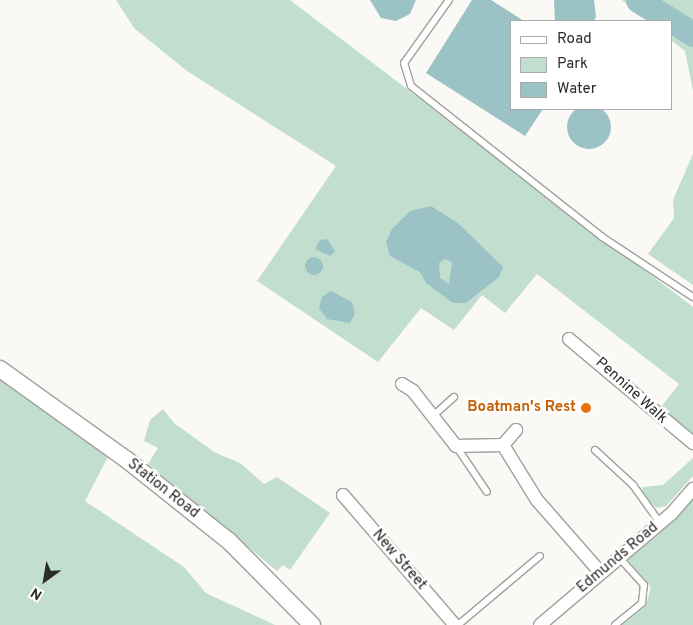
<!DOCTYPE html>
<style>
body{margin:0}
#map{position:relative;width:693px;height:625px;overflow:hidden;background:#faf9f5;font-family:Overpass,sans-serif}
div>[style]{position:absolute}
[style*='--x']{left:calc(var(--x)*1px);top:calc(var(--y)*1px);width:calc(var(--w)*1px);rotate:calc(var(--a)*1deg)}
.green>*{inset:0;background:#c2decf}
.water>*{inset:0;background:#9bc2c5}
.round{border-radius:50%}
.river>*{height:25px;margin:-12.5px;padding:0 12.5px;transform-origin:12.5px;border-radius:12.5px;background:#9bc2c5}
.roads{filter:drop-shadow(1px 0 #a0a09c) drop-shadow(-1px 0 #a0a09c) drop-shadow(0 1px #a0a09c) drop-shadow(0 -1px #a0a09c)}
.service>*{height:6px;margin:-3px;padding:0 3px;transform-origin:3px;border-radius:3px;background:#fff}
.minor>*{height:12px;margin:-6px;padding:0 6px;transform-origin:6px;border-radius:6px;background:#fff}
.tertiary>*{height:16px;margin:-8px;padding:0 8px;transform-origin:8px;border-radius:8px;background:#fff}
.dots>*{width:14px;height:14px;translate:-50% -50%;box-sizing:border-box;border:2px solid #fff;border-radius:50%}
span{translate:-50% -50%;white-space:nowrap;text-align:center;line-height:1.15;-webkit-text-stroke:5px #fff;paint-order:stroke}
.street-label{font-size:15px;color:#2b2b29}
.food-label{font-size:15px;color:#c56008;font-weight:700}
.right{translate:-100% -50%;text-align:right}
.legend{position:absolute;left:510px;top:20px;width:162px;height:90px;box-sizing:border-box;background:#fff;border:1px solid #aaaaa9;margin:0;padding:6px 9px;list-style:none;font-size:15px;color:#2b2b29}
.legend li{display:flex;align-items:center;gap:10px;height:25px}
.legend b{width:25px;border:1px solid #aaaaa9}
.north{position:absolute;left:20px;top:555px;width:50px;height:50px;-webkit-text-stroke:4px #fff;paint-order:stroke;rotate:212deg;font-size:14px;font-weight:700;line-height:20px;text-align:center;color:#2b2b29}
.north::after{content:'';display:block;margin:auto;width:18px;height:22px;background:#2b2b29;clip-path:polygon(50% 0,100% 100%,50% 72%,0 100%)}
</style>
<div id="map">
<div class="green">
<div style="clip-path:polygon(116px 0,290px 0,693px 307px,693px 438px,658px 411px,679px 384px,537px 274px,505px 313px,482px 295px,454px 330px,421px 308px,378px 362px,257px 281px,336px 166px,187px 71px,134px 28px)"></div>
<div style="clip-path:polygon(622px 0,693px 0,693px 91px,685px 51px,672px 41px,672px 21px,648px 21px)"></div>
<div style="clip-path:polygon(693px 154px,693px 285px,648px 254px,674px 218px,673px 200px)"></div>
<div style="clip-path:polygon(0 376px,110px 453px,85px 501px,184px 567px,206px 593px,275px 625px,0 625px)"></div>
<div style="clip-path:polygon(163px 409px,174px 423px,214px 452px,240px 463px,264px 484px,277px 477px,330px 513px,290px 570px,283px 565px,277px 571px,148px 464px,158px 448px,144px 441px,150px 420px)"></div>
<div style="clip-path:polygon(693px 458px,693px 476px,666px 506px,657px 508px,644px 497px,642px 487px,663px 485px)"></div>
<div style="clip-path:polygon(693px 500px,693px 625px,622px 625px,646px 606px,651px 587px,627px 559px)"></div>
</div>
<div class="water">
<div style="clip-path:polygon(370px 0,416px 0,410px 14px,396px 21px,381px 18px)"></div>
<div style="clip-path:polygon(472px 0,491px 0,524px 21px,512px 21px,512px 109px,543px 109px,525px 136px,426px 73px)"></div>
<div style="clip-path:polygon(554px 0,594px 0,596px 17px,594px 21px,555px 21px)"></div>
<div class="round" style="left:567px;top:105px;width:44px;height:44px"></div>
<div style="clip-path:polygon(evenodd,431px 206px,459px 224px,503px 267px,499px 277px,466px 303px,453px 303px,426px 283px,420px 272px,390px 256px,386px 242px,392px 229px,410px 211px,431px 206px,445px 259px,452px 262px,449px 284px,440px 278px,439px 263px,445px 259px)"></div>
<div style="clip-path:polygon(327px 239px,335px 251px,330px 256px,315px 249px,320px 240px)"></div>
<div class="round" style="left:305px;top:257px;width:18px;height:18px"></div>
<div style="clip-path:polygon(331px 291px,352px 302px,355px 314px,350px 323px,327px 319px,319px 308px,322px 297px)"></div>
</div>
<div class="river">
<div style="--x:638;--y:0;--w:65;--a:31.7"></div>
</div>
<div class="roads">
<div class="service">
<div style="--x:449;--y:0;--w:77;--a:125.5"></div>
<div style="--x:404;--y:63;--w:24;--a:73"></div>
<div style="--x:411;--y:86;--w:243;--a:38.3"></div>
<div style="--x:602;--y:237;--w:109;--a:33.4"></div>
<div style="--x:434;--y:415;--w:27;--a:-42"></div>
<div style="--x:456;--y:446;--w:55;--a:56"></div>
<div style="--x:595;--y:450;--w:52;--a:42.6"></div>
<div style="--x:633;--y:485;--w:47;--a:54.6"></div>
<div style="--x:458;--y:625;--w:107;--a:-40.1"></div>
<div style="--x:615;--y:625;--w:35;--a:-39"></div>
<div style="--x:642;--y:603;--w:18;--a:-84"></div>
<div style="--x:644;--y:585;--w:38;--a:-132"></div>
</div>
<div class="minor">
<div style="--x:569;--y:339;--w:162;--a:40"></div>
<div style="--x:402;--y:384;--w:13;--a:32"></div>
<div style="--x:413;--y:391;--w:70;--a:52"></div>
<div style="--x:456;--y:446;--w:47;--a:-1.2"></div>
<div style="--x:503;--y:445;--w:65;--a:58.3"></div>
<div style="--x:537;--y:500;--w:97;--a:48.8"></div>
<div style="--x:503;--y:445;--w:20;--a:-49"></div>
<div style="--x:343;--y:495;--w:172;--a:49.3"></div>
<div style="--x:540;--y:625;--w:173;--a:-40.3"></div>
<div style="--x:672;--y:513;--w:32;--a:-49"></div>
</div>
<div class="tertiary">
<div style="--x:0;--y:369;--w:156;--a:35.6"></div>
<div style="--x:127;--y:460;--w:130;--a:38.5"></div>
<div style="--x:229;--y:541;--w:118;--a:45.3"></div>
</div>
</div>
<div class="dots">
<div style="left:586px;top:408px;background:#e8710a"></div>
</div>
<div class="street-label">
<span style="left:631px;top:391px;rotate:42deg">Pennine Walk</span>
<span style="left:163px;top:489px;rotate:38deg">Station Road</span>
<span style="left:618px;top:558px;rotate:-40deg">Edmunds Road</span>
<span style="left:399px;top:560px;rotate:49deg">New Street</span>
</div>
<div class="food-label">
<span class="right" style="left:576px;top:408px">Boatman's Rest</span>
</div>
<ul class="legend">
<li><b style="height:6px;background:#fff"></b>Road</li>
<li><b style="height:14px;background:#c2decf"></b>Park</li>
<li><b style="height:14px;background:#9bc2c5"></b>Water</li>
</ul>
<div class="north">N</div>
</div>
